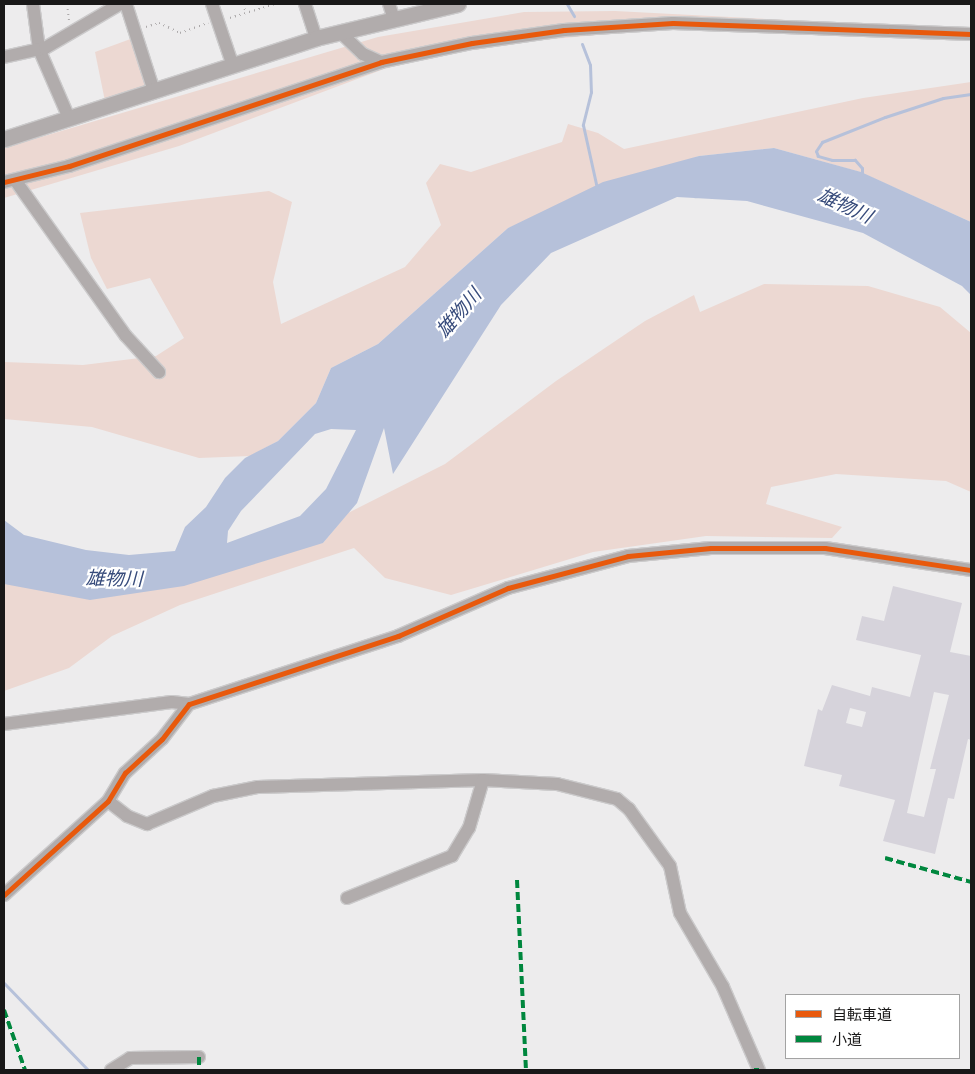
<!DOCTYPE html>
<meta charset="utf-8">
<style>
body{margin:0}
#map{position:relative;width:975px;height:1074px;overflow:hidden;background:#edeced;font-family:Lora,"Noto Sans JP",serif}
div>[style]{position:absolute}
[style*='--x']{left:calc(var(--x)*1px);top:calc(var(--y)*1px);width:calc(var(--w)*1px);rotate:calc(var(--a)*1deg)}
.green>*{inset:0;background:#ecd8d2}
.water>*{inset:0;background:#b6c1da}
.stream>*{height:3px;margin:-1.5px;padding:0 1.5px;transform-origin:1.5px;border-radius:1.5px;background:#b6c1da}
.building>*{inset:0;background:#d6d3db}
.path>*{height:2px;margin-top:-1px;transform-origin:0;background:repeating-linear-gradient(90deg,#aca9aa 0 1px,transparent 0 5px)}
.roads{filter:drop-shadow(1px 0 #cbcacb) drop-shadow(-1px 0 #cbcacb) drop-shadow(0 1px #cbcacb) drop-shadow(0 -1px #cbcacb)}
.minor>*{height:12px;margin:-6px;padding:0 6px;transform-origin:6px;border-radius:6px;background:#b1acac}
.tertiary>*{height:15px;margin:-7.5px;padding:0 7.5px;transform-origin:7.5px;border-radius:7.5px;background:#b1acac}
.quiet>*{height:4px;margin-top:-2px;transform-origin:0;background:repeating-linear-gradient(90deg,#00873e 0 8px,transparent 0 12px)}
.cycleway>*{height:5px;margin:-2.5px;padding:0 2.5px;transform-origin:2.5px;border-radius:2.5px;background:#e8590c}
span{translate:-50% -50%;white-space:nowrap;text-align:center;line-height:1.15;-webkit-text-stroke:4.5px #fff;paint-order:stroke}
.water-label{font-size:19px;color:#374b7b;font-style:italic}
.frame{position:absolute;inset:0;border:5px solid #191818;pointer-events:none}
.legend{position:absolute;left:785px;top:994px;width:175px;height:65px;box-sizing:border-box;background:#fff;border:1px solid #a3a3a3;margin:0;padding:6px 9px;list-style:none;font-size:15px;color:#191818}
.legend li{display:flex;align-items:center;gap:10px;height:25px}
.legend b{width:25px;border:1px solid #a3a3a3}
</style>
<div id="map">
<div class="green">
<div style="clip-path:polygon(615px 11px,899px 26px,971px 34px,971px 40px,660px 29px,478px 46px,384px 69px,179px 146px,4px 198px,4px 148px,378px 37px,524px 12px)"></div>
<div style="clip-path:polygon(136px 37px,154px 91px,106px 106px,95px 52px)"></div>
<div style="clip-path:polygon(971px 82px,971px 222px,860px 172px,774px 148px,699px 156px,508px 228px,378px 344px,331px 368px,316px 403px,278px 441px,250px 456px,199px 458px,92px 427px,4px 419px,4px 362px,83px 365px,156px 356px,184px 338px,150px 278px,107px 289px,91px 258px,80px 213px,269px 191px,292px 202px,273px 282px,281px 324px,405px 267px,441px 225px,426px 183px,440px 164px,471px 172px,562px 142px,568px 124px,598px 133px,624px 149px,863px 98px)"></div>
<div style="clip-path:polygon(764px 284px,868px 286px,940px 307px,971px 333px,971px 492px,946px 481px,836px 474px,771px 487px,766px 504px,842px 527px,832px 538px,706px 536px,593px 552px,451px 595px,385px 578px,354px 548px,180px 605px,112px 636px,69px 668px,4px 691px,4px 584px,323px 543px,348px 513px,445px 464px,556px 381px,645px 321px,694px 295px,700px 312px)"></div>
</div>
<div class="water">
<div style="clip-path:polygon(evenodd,774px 148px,861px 172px,971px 222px,971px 295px,962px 286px,863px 233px,747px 201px,677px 197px,551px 253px,501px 305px,393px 474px,384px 428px,357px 503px,323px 543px,184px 586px,90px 600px,4px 584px,4px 520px,24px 535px,86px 550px,129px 555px,175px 551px,185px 527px,206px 507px,225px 478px,245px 458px,278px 441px,316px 403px,331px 368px,378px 344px,508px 228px,603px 182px,699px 156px,774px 148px,331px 429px,356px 430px,326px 489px,300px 516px,227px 543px,228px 531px,241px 511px,315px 434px,331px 429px)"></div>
</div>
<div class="stream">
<div style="--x:567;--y:4;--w:14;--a:60"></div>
<div style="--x:582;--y:44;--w:22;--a:69"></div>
<div style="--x:590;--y:65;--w:27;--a:88"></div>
<div style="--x:591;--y:92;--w:34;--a:104"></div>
<div style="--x:583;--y:125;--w:65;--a:77.5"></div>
<div style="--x:862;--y:175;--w:7;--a:-90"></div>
<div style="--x:862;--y:168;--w:11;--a:-131"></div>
<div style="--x:855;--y:160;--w:23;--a:180"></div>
<div style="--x:832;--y:160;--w:15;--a:-164"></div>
<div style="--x:818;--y:156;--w:5;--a:-112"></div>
<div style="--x:816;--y:151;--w:11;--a:-56"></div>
<div style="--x:822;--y:142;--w:68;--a:-21.6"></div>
<div style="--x:885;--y:117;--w:61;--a:-18.1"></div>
<div style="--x:943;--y:98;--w:28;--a:-8"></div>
<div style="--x:4;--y:983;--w:121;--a:46"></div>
</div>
<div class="building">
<div style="clip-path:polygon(evenodd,893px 586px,962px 603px,950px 652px,971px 656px,971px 740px,968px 739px,954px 799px,948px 798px,935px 854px,883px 841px,895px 800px,839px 786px,842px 775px,804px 766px,818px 709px,822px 711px,832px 685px,870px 696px,872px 687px,910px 697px,921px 655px,856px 640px,862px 616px,884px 621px,893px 586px,934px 692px,949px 695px,930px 769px,936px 769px,924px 817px,907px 813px,934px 692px,893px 586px,850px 708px,866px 712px,862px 727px,846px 723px,850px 708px)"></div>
</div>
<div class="path">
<div style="--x:67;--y:4;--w:17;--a:83"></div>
<div style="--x:243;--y:4;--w:9;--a:72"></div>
<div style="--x:230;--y:18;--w:47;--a:-17.3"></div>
<div style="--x:146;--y:27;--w:14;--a:-17"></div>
<div style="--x:159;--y:23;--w:23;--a:25"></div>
<div style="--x:180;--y:33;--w:30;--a:-20"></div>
</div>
<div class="roads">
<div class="minor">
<div style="--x:33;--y:4;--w:45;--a:82.4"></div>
<div style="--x:39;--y:49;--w:75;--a:66.5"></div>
<div style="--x:126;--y:4;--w:91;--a:72.2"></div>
<div style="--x:212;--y:4;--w:65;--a:71.3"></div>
<div style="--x:305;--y:4;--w:36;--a:72"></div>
<div style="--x:389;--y:4;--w:16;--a:72"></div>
<div style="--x:340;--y:32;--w:32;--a:44"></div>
<div style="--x:363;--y:54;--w:20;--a:24"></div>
<div style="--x:4;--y:57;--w:42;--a:-12.4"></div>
<div style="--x:45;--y:48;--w:87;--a:-30.4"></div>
<div style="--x:15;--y:180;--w:191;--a:54.6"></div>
<div style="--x:126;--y:336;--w:49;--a:47.5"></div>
<div style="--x:4;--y:182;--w:67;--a:-13.8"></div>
<div style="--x:69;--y:166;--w:329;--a:-18.4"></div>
<div style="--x:381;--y:62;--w:93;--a:-11.8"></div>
<div style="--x:472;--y:43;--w:93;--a:-8"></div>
<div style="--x:564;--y:30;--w:109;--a:-3.7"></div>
<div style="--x:673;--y:23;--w:298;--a:2.1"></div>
<div style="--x:4;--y:724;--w:169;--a:-7.5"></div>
<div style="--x:172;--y:702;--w:17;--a:7"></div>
<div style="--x:108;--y:801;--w:24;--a:38"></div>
<div style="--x:127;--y:816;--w:22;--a:22"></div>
<div style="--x:147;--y:824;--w:72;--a:-23"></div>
<div style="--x:213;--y:796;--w:46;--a:-11.3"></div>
<div style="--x:258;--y:787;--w:225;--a:-1.8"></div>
<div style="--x:483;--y:780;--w:74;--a:3.1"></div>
<div style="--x:557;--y:784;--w:62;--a:14"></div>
<div style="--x:617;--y:799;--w:16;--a:40"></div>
<div style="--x:629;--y:809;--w:70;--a:54.3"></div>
<div style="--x:670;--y:866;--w:48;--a:78"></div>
<div style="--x:680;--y:913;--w:86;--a:59.8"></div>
<div style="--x:723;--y:987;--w:90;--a:66.6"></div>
<div style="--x:4;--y:895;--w:140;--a:-42.1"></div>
<div style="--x:108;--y:801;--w:33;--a:-59"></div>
<div style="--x:125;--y:773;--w:50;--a:-42.6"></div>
<div style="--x:162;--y:739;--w:44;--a:-52.4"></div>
<div style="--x:189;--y:704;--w:220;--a:-18"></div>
<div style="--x:398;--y:636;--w:120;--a:-23.6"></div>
<div style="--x:508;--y:588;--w:124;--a:-14.9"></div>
<div style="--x:628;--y:556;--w:83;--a:-5.5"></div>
<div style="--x:711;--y:548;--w:114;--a:0"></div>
<div style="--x:825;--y:548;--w:148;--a:8.6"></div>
<div style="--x:347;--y:898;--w:113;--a:-21.8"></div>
<div style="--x:452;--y:856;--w:33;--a:-59"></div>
<div style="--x:469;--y:828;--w:50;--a:-73.7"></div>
<div style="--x:111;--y:1070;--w:22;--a:-32"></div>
<div style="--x:130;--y:1058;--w:69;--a:-0.8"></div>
</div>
<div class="tertiary">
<div style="--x:4;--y:139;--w:328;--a:-17.9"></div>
<div style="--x:316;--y:38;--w:146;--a:-13.5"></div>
</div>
</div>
<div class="quiet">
<div style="--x:885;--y:858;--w:89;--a:15.6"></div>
<div style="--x:517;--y:880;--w:190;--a:87.3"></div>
<div style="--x:4;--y:1010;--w:64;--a:70.7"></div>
<div style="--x:199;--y:1057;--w:13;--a:90"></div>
<div style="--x:754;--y:1070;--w:5;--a:0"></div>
</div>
<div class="cycleway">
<div style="--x:4;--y:182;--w:67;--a:-13.8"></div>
<div style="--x:69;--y:166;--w:329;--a:-18.4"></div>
<div style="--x:381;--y:62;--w:93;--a:-11.8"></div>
<div style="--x:472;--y:43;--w:93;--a:-8"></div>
<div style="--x:564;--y:30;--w:109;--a:-3.7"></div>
<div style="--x:673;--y:23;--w:298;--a:2.1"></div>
<div style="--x:4;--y:895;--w:140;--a:-42.1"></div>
<div style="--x:108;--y:801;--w:33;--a:-59"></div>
<div style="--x:125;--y:773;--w:50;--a:-42.6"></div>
<div style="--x:162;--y:739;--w:44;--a:-52.4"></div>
<div style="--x:189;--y:704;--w:220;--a:-18"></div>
<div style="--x:398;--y:636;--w:120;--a:-23.6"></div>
<div style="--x:508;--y:588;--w:124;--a:-14.9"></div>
<div style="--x:628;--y:556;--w:83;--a:-5.5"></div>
<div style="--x:711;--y:548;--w:114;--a:0"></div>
<div style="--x:825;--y:548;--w:148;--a:8.6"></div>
</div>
<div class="water-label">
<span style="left:845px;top:206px;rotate:25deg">雄物川</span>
<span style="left:459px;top:313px;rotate:-49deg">雄物川</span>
<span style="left:114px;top:579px;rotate:1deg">雄物川</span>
</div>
<div class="frame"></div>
<ul class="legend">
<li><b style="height:6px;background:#e8590c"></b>自転車道</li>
<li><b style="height:6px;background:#00873e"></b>小道</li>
</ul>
</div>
